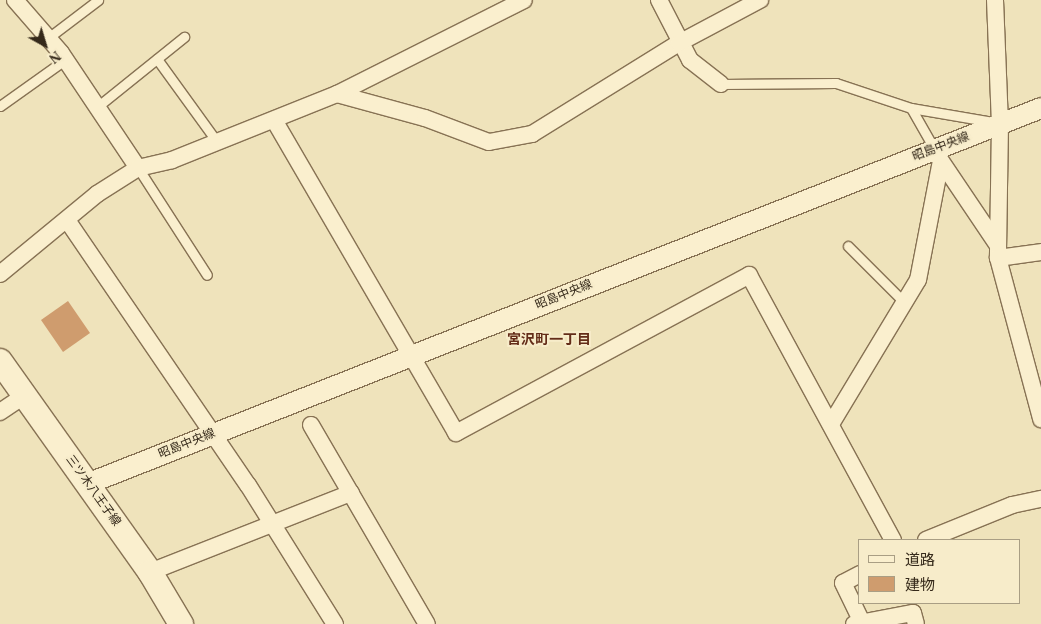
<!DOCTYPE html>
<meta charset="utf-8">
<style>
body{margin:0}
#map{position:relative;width:1041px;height:624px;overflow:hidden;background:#efe3bb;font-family:"Times New Roman","Noto Sans JP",serif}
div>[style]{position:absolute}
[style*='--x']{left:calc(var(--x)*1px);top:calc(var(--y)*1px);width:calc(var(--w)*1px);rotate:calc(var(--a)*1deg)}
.building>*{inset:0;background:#cf9c6e}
.roads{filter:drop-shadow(1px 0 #877254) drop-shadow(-1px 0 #877254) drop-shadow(0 1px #877254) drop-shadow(0 -1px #877254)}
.service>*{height:9px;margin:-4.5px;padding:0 4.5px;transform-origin:4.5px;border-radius:4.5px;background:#faefce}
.minor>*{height:16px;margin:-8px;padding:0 8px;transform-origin:8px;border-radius:8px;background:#faefce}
.tertiary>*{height:20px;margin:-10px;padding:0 10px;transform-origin:10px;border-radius:10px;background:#faefce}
.secondary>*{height:24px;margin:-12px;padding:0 12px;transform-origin:12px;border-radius:12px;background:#faefce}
span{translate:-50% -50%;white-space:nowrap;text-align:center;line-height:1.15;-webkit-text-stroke:4px #f7ecca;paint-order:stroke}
.street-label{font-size:12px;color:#35291a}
.neighbourhood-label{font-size:14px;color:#632c18;font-weight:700}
.legend{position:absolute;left:858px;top:539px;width:162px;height:65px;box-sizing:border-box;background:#f7ecca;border:1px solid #a99e84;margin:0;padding:6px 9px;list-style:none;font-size:15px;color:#35291a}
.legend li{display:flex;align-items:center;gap:10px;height:25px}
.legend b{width:25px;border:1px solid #a99e84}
.north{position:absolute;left:20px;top:20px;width:50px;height:50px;-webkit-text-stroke:4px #f7ecca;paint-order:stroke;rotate:141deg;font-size:14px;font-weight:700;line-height:20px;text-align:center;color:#35291a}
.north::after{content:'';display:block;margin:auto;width:18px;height:22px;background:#35291a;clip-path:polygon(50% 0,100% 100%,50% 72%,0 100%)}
</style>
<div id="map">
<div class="building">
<div style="clip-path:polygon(68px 301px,90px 333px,63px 352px,41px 320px)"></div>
</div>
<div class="roads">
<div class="service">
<div style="--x:48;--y:38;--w:63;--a:-37.2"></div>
<div style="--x:157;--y:59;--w:102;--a:54.1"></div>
<div style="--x:721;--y:84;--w:115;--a:-0.5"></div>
<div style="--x:836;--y:83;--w:79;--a:18.4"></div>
<div style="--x:911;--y:108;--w:48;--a:60.3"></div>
<div style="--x:0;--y:106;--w:81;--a:-35.5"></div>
<div style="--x:97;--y:107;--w:112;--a:-38.8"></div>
<div style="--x:911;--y:108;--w:83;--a:9.7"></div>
<div style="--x:138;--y:168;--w:127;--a:57.2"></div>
<div style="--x:848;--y:246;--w:78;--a:45"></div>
</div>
<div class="minor">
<div style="--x:15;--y:0;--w:70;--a:49"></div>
<div style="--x:61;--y:53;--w:138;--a:56.2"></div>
<div style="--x:659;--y:0;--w:68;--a:62.7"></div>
<div style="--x:690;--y:60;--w:39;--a:38"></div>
<div style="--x:995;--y:0;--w:124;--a:87.7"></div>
<div style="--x:1000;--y:124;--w:134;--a:90.9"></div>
<div style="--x:998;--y:258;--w:167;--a:75"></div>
<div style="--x:337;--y:94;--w:91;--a:15.3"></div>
<div style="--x:425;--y:118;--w:68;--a:20.6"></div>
<div style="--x:489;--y:142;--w:44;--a:-10.5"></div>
<div style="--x:532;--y:134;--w:173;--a:-31.8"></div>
<div style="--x:679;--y:43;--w:92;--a:-28"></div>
<div style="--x:274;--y:120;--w:362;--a:59.8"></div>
<div style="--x:456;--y:433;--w:333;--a:-28.3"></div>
<div style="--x:749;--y:275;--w:302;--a:61.5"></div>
<div style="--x:941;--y:161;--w:100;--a:56"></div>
<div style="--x:67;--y:220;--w:321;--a:55.7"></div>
<div style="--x:248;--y:485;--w:164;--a:58"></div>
<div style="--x:998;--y:258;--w:43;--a:-7.9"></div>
<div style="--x:0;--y:274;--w:126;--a:-39.5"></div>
<div style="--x:97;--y:194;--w:49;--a:-32.4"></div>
<div style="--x:138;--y:168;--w:35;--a:-13"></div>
<div style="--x:172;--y:160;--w:178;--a:-21.8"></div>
<div style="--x:337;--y:94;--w:209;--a:-26.7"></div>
<div style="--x:0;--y:412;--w:29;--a:-34"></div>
<div style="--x:831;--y:424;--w:168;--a:-58.9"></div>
<div style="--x:918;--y:280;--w:121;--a:-79.1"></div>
<div style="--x:311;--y:425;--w:230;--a:59.8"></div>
<div style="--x:926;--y:540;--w:93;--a:-22.1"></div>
<div style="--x:1012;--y:505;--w:30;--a:-12"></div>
<div style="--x:150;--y:572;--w:216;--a:-21.5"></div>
<div style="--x:860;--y:574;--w:19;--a:152"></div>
<div style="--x:843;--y:583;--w:41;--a:64.1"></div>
<div style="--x:854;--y:624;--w:60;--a:-10.6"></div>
<div style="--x:913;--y:613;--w:11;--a:75"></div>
</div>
<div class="tertiary">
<div style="--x:87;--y:484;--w:1025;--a:-21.51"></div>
</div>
<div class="secondary">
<div style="--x:0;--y:361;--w:259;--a:54.6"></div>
<div style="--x:150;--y:572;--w:61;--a:59.2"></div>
</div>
</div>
<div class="street-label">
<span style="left:941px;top:147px;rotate:-21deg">昭島中央線</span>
<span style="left:564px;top:295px;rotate:-22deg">昭島中央線</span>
<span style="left:187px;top:444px;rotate:-22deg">昭島中央線</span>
<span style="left:93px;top:491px;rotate:54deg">三ツ木八王子線</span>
</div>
<div class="neighbourhood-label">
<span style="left:549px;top:340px">宮沢町一丁目</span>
</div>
<ul class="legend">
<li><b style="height:6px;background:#faefce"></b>道路</li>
<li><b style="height:14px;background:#cf9c6e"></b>建物</li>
</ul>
<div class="north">N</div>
</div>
